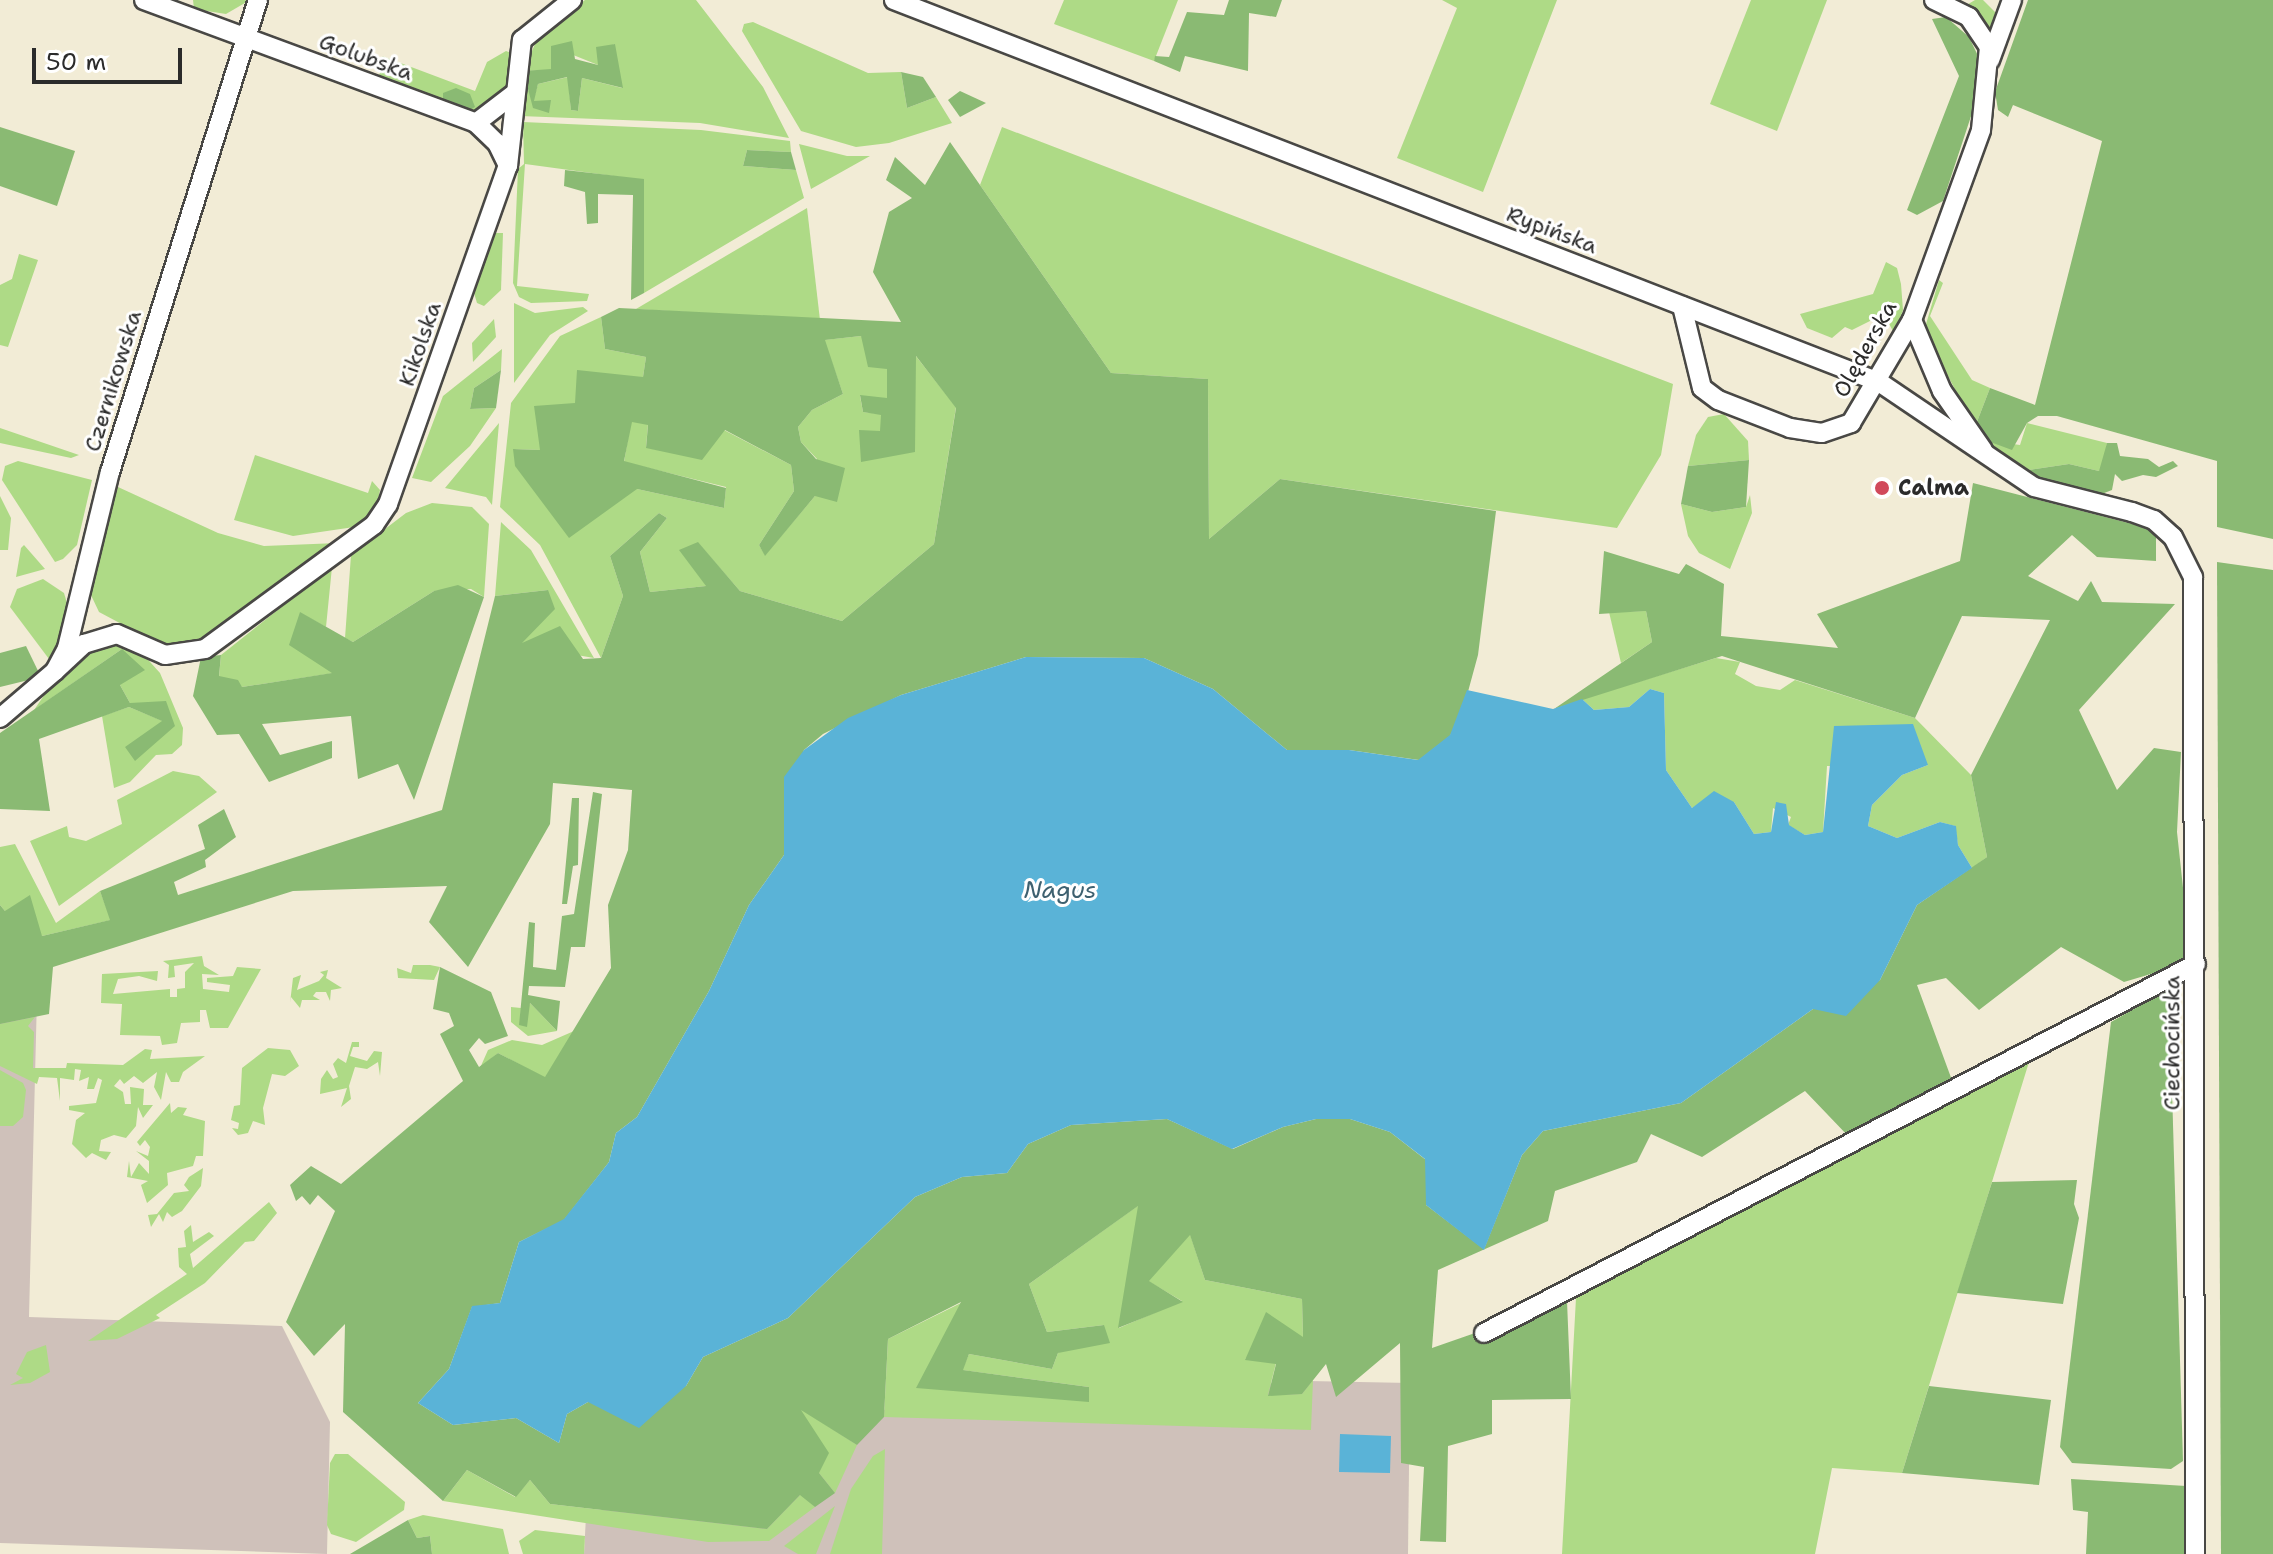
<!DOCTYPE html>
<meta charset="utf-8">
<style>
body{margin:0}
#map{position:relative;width:2273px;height:1554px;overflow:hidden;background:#f2ecd6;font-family:"Shantell Sans",sans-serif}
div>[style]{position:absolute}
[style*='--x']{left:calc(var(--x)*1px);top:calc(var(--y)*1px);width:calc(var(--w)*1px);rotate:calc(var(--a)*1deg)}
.industrial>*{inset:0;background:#cfc1ba}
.green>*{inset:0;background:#aeda86}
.forest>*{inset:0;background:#8aba73}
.water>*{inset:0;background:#5ab3d7}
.roads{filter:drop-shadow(2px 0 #494845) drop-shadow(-2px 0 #494845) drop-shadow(0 2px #494845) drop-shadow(0 -2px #494845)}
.street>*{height:18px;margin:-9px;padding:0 9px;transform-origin:9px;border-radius:9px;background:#fff}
.dots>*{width:22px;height:22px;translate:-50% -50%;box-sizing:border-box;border:4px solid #fff;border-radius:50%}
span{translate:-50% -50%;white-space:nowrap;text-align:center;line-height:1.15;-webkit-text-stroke:6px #fff;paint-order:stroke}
.street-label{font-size:22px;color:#2b2b2b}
.poi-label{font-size:22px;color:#2b2b2b;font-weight:700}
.left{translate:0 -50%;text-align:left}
.water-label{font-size:24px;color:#3e6170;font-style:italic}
.scale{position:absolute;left:32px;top:48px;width:150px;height:36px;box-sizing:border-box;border:4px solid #2b2b2b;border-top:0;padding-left:10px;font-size:24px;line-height:28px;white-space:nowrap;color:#2b2b2b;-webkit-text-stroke:6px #fff;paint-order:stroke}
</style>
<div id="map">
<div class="industrial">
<div style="clip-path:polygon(38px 957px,29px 1317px,282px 1326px,330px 1422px,327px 1554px,0 1543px,0 970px)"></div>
<div style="clip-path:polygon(1308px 1381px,1410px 1383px,1408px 1554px,584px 1554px,586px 1516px,880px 1410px)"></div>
</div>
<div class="green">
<div style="clip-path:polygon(193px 0,250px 0,226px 14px,194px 9px)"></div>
<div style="clip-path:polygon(585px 0,696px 0,763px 87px,789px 138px,700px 123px,520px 116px,520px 92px,528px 89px,533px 101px,538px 84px,568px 77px,571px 110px,578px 111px,582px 78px,622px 88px,614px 44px,598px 65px,551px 46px,551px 70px,523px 71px,540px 33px)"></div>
<div style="clip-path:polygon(1064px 0,1178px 0,1154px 61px,1054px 24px)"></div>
<div style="clip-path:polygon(1442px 0,1557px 0,1483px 192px,1397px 158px,1457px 8px)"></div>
<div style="clip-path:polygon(1751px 0,1827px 0,1777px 131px,1710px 104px)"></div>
<div style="clip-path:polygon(1975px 0,1983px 0,2001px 18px,1991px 37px,1981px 18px,1965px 6px)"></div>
<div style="clip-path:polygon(753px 22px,868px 73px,901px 72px,907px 108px,936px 97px,952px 123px,889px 143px,856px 147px,801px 131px,742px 31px,744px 24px)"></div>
<div style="clip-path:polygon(506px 51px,511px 53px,506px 94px,477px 112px,444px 93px,443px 100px,378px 77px,384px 65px,389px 76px,399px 78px,401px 72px,382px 56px,475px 91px,487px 62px)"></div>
<div style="clip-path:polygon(523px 122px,701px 130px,790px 141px,791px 152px,747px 150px,743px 166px,796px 170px,804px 198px,644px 293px,643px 180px,525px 164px,517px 286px,589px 294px,587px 301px,531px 303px,519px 297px,513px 283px,518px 169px,524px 164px)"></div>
<div style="clip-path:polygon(1002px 127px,1673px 384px,1661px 455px,1617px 528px,1280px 479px,1209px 539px,1208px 379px,1111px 373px,980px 185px)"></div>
<div style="clip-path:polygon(799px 144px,847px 156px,870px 156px,811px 189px)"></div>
<div style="clip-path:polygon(807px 208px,820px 320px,636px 309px)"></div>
<div style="clip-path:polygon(490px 233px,503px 233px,501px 290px,484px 306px,477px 303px,474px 293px)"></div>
<div style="clip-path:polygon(19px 254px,38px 260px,8px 347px,0 345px,0 285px,12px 279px)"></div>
<div style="clip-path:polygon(1886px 262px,1897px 268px,1901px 284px,1903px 310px,1895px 335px,1887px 320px,1878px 317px,1852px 330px,1845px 327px,1832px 338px,1807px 328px,1800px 314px,1873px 294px)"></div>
<div style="clip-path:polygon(1939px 280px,1943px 283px,1930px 316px,1972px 380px,1990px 388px,1975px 427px,1924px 331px)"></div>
<div style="clip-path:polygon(514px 303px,535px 313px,583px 307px,588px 311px,550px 335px,514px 383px)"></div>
<div style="clip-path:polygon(601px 317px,605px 349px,646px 357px,643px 377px,575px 403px,540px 450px,513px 449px,637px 489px,724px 508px,726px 487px,624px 462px,631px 421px,648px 424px,646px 447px,724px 430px,791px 465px,794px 491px,759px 545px,765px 555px,815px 496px,817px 459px,801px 442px,798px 427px,812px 410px,843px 394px,824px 340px,861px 336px,887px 369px,888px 399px,860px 396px,863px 412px,881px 414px,881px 431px,915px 452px,915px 355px,956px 407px,934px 544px,842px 621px,740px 591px,698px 543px,706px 586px,650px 592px,640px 552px,667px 518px,659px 513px,610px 556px,623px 596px,601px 658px,540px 545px,500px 507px,511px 403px,560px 336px)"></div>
<div style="clip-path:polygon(494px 319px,496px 337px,473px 362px,472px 343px)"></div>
<div style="clip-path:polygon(502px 349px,501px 370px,474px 388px,470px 409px,496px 408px,470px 446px,431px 482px,412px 478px,443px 396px)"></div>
<div style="clip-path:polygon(1724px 414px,1748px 441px,1749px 460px,1688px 466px,1696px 435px,1708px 417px)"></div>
<div style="clip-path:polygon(499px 423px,492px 505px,486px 497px,445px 488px)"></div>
<div style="clip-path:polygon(2027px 423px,2107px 443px,2105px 465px,2099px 471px,2069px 464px,2022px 471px,1985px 440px,2020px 445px)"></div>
<div style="clip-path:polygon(0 428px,79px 455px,71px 458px,0 443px)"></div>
<div style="clip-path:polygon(255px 455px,368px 493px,372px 481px,380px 490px,376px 510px,361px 526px,293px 536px,234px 520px)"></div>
<div style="clip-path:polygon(18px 461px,92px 480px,77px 545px,63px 559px,55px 562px,2px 480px,5px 466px)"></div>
<div style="clip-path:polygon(118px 487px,218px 533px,264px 546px,338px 543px,205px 642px,161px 645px,99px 612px,90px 593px,92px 569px)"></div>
<div style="clip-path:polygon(1750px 495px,1752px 513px,1730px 569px,1699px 553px,1688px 536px,1681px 504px,1712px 512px,1746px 507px)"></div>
<div style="clip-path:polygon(0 496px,11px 518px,8px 550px,0 550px)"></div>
<div style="clip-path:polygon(432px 503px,472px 507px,489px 524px,484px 597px,471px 589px,434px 591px,353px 642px,345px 638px,351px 555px,406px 513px)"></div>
<div style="clip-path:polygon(501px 522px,531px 550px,594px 658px,519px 645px,548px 590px,495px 596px)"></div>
<div style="clip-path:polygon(24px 545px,45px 569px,16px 577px,21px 548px)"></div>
<div style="clip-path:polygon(332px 567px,326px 627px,300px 613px,334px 673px,242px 687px,219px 677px,221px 655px)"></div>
<div style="clip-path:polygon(43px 579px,64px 593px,69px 610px,52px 663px,10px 607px,17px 589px)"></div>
<div style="clip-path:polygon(1646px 611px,1652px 642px,1621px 663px,1609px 612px)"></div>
<div style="clip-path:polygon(115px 642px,142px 653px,160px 673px,183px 728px,182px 745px,172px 754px,156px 755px,130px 782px,114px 788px,102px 716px,129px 707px,175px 726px,130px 703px,120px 685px,122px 649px,34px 710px,65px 665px,83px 651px)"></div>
<div style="clip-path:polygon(1716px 658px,1740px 662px,1735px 674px,1756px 686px,1780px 690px,1795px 680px,1915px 718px,1971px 775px,1987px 857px,1972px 868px,1958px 845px,1955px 826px,1940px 822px,1897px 838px,1868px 826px,1872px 805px,1902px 775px,1928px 765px,1827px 766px,1823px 832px,1805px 835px,1788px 825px,1791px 817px,1773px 808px,1771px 832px,1754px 834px,1734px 802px,1704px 801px,1692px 808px,1666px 770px,1664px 693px,1650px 689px,1629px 707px,1594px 710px,1582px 699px)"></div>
<div style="clip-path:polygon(173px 771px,199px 776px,217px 792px,59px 906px,30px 841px,67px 826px,69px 837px,86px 841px,122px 824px,117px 800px)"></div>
<div style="clip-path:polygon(15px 844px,56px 923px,100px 891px,111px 920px,42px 936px,5px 911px,0 905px,0 847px)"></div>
<div style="clip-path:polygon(202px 956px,204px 966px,219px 975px,202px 974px,203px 989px,229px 992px,230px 985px,207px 982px,207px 978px,233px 976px,237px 967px,261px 969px,228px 1028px,210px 1028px,206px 1010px,200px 1010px,200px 1022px,181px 1023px,177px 1043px,162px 1045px,160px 1036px,120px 1035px,122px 1004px,101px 1003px,102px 974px,158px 971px,157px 981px,139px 976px,118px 979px,113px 994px,170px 989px,170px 997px,177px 997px,177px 989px,185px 988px,185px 972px,194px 963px,174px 966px,175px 977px,168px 978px,169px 965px,163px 961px)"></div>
<div style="clip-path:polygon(413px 965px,430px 965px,440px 967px,434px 980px,398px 978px,397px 968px,411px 973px)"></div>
<div style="clip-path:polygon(328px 970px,326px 978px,342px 988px,331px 990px,330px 1001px,326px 992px,316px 992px,313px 996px,320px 1000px,302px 1000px,300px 1008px,291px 997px,290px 1003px,293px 978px,301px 975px,297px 990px,319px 981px,324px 975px,320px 972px)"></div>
<div style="clip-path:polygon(530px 1003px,557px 1031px,528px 1036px,511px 1022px,511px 1007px,521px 1008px,520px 1025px)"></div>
<div style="clip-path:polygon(35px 1017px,28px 1026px,34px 1032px,33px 1068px,66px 1068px,67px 1063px,123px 1065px,145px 1049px,152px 1050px,150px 1059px,205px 1056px,183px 1072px,179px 1082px,171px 1082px,166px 1072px,161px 1100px,154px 1087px,157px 1072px,143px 1083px,134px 1076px,124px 1084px,120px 1079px,114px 1086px,123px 1092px,125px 1104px,131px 1104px,130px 1087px,144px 1089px,143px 1105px,153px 1105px,143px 1118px,138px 1107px,136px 1126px,126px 1138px,114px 1135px,101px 1140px,99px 1151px,111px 1152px,106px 1160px,92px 1153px,86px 1158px,72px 1144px,76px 1120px,85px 1113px,69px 1110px,69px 1106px,96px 1103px,102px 1080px,98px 1078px,94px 1089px,87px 1089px,89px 1077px,79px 1081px,81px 1070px,75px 1069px,74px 1080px,60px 1078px,60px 1101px,57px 1078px,39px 1077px,37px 1084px,0 1066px,0 1024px)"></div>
<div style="clip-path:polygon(574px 1031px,545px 1078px,498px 1053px,480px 1068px,488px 1050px,512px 1040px,542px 1045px)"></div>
<div style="clip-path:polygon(352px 1042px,359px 1042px,359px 1047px,353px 1047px,350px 1056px,367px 1061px,374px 1051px,382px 1052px,380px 1076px,378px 1062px,367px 1069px,355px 1067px,349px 1086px,351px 1099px,341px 1107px,347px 1088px,320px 1094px,321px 1079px,327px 1070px,333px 1079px,338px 1077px,333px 1064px,338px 1058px,346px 1063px)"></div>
<div style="clip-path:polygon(268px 1048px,290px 1050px,299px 1066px,285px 1076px,272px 1074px,263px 1108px,265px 1125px,253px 1121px,248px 1133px,238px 1135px,232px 1128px,238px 1129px,239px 1123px,231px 1120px,234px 1106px,240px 1105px,242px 1068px)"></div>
<div style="clip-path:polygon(2029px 1062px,1902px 1473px,1832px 1468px,1815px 1554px,1562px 1554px,1576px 1298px)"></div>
<div style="clip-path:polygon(0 1070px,23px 1083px,26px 1090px,23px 1117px,13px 1126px,0 1126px)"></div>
<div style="clip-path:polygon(170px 1103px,171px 1113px,178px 1107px,187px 1108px,183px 1115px,205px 1121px,203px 1156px,196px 1156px,193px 1166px,167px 1173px,168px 1185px,147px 1203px,141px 1185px,148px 1181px,127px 1177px,129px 1161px,131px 1177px,139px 1163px,149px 1174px,149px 1161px,136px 1151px,148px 1156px,150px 1147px,145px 1140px,140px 1146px,137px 1142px)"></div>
<div style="clip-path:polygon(203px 1168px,201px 1186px,182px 1211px,172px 1217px,167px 1212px,163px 1222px,159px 1214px,151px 1227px,148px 1215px,157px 1214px,174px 1193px,189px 1191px,184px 1185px,189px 1177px)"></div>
<div style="clip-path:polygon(269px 1202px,277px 1213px,254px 1241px,245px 1242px,205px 1283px,156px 1315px,160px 1318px,117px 1339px,88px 1341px,187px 1274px,179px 1267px,178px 1248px,186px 1247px,184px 1231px,191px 1225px,193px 1242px,209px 1232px,214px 1236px,190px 1254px,193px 1268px)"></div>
<div style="clip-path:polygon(1139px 1205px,1119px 1328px,1182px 1301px,1148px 1281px,1190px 1234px,1205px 1280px,1302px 1299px,1303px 1338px,1245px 1359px,1276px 1363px,1268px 1395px,1302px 1394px,1313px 1380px,1311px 1430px,884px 1417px,888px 1339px,963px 1302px,917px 1388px,1089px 1387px,962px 1370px,969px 1354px,1052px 1369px,1058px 1353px,1104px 1325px,1047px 1332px,1029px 1284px)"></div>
<div style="clip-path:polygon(46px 1345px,50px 1372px,30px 1383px,10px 1385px,23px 1378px,16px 1374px,27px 1352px)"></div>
<div style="clip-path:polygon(800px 1408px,857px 1445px,835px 1493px,819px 1473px)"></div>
<div style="clip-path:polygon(885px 1449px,882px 1554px,830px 1554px,851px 1489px,873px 1456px)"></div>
<div style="clip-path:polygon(335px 1454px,348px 1454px,405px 1502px,404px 1510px,356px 1542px,331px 1534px,327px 1525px,330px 1463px)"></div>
<div style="clip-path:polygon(467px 1470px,515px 1497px,530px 1480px,550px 1504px,767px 1529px,801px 1494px,815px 1507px,769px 1541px,708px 1542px,443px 1501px)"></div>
<div style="clip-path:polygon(835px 1506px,816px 1554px,798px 1554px,784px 1546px)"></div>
<div style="clip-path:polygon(423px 1515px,503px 1529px,509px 1554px,432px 1554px,430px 1536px,417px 1538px,408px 1520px)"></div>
<div style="clip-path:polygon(535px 1530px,585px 1536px,584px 1554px,523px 1554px,519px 1541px)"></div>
</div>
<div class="forest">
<div style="clip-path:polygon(1229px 0,1282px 0,1276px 17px,1249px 13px,1248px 71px,1185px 56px,1180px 72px,1154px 61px,1155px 56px,1169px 57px,1187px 12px,1224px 15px)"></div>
<div style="clip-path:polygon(2028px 0,2273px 0,2273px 539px,2217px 527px,2217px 461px,2057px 416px,2038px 416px,2027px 423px,2012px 450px,1985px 440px,1975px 427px,1990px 388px,2035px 405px,2102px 141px,2013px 105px,2008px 117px,1998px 110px,1995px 92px)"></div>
<div style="clip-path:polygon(1946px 17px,1969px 37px,1979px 58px,1980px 89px,1943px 201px,1917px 215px,1907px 210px,1959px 76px,1932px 19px)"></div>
<div style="clip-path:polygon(572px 41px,575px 59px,598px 65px,596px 47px,615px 44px,623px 88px,582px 78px,578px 111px,571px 110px,567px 77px,538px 84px,534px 101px,551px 100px,549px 113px,533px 108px,528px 89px,520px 92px,523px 71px,551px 69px,551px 46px)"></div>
<div style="clip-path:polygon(901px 72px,923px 77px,936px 97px,907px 108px)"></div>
<div style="clip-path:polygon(456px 88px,470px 94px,475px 107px,470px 110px,443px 100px,443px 93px)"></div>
<div style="clip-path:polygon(960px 91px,986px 103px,960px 117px,948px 100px)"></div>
<div style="clip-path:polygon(0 127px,75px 151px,57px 206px,0 186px)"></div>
<div style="clip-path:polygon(950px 142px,1111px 373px,1208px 379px,1209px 539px,1280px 479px,1496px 511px,1478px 655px,1463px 710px,1450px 736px,1419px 760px,1349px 750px,1287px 750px,1213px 689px,1144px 658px,1026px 657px,901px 695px,823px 734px,804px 750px,785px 803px,784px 855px,749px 905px,709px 991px,637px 1117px,616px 1133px,609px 1162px,564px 1220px,519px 1242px,500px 1303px,472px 1307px,449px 1369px,418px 1403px,453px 1425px,516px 1418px,559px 1443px,567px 1414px,588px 1402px,686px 1386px,703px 1357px,788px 1318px,915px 1197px,962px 1177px,1007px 1173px,1028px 1144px,1071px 1125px,1167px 1119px,1233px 1149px,1283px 1127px,1316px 1119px,1350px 1119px,1390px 1132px,1426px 1160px,1426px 1205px,1484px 1249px,1522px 1155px,1543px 1131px,1681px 1103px,1813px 1009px,1880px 980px,1917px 905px,1987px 857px,1971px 775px,2050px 620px,1962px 616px,1915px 718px,1722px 656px,1554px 709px,1652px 642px,1646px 611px,1599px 614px,1604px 551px,1679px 574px,1686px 564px,1724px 584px,1721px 636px,1838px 648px,1817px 614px,1960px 561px,1973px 483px,2156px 530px,2156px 561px,2097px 557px,2072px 535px,2028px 576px,2078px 601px,2091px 581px,2102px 602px,2175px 604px,2079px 710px,2117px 790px,2154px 748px,2181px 752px,2177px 832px,2191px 962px,2124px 982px,2061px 947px,1979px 1010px,1946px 978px,1917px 985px,1953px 1083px,1850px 1138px,1805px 1091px,1702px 1157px,1651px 1134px,1637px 1162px,1555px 1191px,1548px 1221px,1438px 1270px,1432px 1348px,1567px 1301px,1571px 1399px,1492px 1400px,1492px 1434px,1448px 1446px,1446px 1542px,1420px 1541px,1424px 1467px,1401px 1463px,1400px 1343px,1336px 1397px,1326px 1364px,1302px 1394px,1268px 1396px,1276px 1364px,1245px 1360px,1266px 1312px,1303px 1337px,1302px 1299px,1205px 1280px,1190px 1235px,1149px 1281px,1183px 1302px,1118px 1328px,1138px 1206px,1029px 1284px,1047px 1332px,1104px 1325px,1110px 1343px,1058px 1353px,1052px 1369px,969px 1354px,963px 1370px,1089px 1387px,1089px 1402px,916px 1388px,961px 1302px,888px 1339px,884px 1417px,857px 1445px,801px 1410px,829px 1453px,819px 1473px,835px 1493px,815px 1507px,800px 1495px,767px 1529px,550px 1504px,530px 1480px,516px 1497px,467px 1470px,443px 1501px,343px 1412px,345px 1324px,314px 1356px,286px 1322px,335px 1211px,318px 1195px,310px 1205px,302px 1196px,296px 1201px,290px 1185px,311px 1166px,341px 1184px,463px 1081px,440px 1034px,454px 1026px,449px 1013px,433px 1009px,440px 967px,491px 992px,508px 1036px,485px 1044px,479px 1038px,469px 1050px,479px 1067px,498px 1053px,545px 1077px,611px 968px,608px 905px,628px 850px,632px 790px,553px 783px,550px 824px,468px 967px,429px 922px,447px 886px,293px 891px,53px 967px,49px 1014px,0 1024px,0 905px,5px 911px,30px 895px,42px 936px,110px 920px,100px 891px,205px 849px,198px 825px,224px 809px,236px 837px,205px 860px,206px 867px,174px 882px,178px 895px,442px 810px,495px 596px,548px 590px,555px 609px,522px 643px,560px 626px,583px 659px,601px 658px,623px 596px,610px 556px,659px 513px,667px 518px,640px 552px,650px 592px,706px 586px,679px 550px,698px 542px,740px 591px,842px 621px,934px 544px,956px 408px,916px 356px,915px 452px,861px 462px,859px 430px,880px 431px,881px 415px,863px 412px,860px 395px,887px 398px,887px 369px,868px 367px,861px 336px,825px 340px,843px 394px,812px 410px,798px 427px,801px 442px,816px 459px,845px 468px,837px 502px,815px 496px,765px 556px,759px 545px,794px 491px,791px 465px,725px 430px,702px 460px,646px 448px,648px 425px,632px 422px,624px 461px,726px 488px,724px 508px,637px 489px,569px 538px,515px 466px,513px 449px,540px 450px,534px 406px,575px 403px,577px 370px,643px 377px,646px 357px,605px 349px,601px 317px,619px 308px,901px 322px,873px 272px,889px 212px,912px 198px,886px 180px,895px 157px,925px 185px)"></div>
<div style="clip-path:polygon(747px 150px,791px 152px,796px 170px,743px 166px)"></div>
<div style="clip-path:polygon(565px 170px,644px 179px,644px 293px,631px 300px,633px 195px,598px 194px,598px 223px,587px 224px,585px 192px,564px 186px)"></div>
<div style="clip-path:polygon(501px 370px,496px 408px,470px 409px,474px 388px)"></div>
<div style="clip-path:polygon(2107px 443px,2117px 443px,2120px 456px,2148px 459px,2159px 467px,2173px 461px,2178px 466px,2156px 477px,2143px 475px,2122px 481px,2115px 474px,2112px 490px,2099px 495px,2048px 486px,2022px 471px,2069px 464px,2099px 471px)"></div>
<div style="clip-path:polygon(1749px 460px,1746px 507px,1712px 512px,1681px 504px,1688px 466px)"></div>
<div style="clip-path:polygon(2217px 562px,2273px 570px,2273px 1554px,2221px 1554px)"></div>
<div style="clip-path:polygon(458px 585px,484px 597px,414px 800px,398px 764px,358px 779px,351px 716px,262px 724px,280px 755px,332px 741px,332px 758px,269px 782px,239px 734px,217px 735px,193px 696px,201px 657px,221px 655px,219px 676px,238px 680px,242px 687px,332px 673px,289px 645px,300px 612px,353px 642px,434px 591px)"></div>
<div style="clip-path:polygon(26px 646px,41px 677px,0 687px,0 653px)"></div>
<div style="clip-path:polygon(122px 649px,145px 670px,120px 685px,130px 703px,166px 701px,175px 726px,135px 761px,125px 747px,162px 721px,129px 707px,39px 739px,50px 811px,0 809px,0 733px)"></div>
<div style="clip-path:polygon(593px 792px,602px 794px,585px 947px,571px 947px,565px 987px,529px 986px,528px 995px,560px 1001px,557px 1031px,530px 1003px,527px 1027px,519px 1025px,529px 922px,535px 923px,533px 967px,556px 970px,562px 916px,574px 914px)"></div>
<div style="clip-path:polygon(572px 798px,579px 798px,578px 865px,573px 866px,567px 904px,562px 904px)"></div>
<div style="clip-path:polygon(2169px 989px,2183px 1461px,2171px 1469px,2072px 1463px,2060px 1447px,2111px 1022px)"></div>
<div style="clip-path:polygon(2077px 1180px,2074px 1204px,2079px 1218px,2063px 1304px,1957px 1293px,1992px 1182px)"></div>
<div style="clip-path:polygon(1929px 1386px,2051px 1400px,2039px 1485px,1902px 1473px)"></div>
<div style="clip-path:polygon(2071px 1479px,2186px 1486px,2184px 1554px,2086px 1554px,2088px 1512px,2073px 1510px)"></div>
<div style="clip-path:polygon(408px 1520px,417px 1538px,430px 1536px,432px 1554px,350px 1554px)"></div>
</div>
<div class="water">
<div style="clip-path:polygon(1026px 657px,1144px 658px,1213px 689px,1287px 750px,1349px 750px,1418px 760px,1450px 735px,1467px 690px,1553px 709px,1582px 699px,1594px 710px,1629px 707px,1650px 689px,1664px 693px,1666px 770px,1692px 808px,1714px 791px,1734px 802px,1754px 834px,1771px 832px,1776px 802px,1786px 804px,1789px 825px,1805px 835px,1823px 832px,1834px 726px,1913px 724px,1928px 765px,1902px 775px,1872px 805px,1868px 826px,1897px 838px,1940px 822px,1956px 826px,1958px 845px,1972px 868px,1917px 905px,1880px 980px,1846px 1016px,1813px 1009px,1681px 1103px,1543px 1131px,1522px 1155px,1484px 1250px,1426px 1205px,1425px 1159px,1390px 1132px,1350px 1119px,1316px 1119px,1283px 1127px,1232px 1149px,1167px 1119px,1071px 1125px,1028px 1144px,1007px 1173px,962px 1177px,915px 1197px,788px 1318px,703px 1357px,686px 1386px,639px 1428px,588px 1402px,567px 1414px,559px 1443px,516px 1418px,453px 1425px,418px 1403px,449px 1369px,472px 1306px,500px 1303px,519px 1242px,564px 1219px,609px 1162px,616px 1133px,637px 1117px,709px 991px,749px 905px,784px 855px,784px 777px,804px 750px,848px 718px,901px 695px)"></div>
<div style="clip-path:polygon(1340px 1434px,1391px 1436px,1390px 1473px,1339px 1472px)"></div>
</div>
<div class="roads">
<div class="street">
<div style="--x:144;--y:0;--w:354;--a:20.3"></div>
<div style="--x:476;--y:123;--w:29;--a:44"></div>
<div style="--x:497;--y:143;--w:25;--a:64"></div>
<div style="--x:894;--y:0;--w:1056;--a:21.2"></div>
<div style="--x:1879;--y:382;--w:187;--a:34.1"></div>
<div style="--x:2034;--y:487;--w:101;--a:14.3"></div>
<div style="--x:2132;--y:512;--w:23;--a:20"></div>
<div style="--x:2154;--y:520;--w:25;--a:42"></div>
<div style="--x:2173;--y:537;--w:45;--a:63.4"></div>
<div style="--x:2193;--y:577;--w:977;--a:89.88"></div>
<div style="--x:1990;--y:60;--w:64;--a:-69.9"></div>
<div style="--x:476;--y:123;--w:49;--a:-37.6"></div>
<div style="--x:1682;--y:306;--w:84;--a:76.3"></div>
<div style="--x:1702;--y:388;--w:20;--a:37"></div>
<div style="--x:1718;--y:400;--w:77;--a:21.3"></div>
<div style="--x:1790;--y:428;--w:32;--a:9"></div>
<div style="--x:1822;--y:433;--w:31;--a:-19"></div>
<div style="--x:1851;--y:423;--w:120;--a:-59.4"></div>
<div style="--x:1912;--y:320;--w:202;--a:-70"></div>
<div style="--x:1981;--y:130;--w:83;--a:-84.5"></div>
<div style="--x:1989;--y:47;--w:36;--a:-124"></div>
<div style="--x:1969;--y:17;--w:39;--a:-154"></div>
<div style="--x:1912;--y:320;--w:77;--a:67.1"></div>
<div style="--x:1942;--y:391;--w:72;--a:55.2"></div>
<div style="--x:55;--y:671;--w:40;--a:-43"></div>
<div style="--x:84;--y:644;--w:34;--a:-17"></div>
<div style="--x:117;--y:634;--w:52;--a:23.6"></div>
<div style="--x:165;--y:655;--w:40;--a:-8.5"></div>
<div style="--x:205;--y:649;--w:210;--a:-36.3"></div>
<div style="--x:374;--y:525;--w:25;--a:-56"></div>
<div style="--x:388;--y:504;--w:359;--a:-70.5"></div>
<div style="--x:508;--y:166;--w:127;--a:-83.7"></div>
<div style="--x:522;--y:40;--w:64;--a:-38.7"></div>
<div style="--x:0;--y:718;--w:72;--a:-40.5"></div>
<div style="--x:55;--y:671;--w:26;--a:-62"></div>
<div style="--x:67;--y:648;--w:181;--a:-76.3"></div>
<div style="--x:110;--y:472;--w:495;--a:-72.6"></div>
<div style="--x:1484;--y:1333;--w:802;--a:-27.4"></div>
</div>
</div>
<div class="dots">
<div style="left:1882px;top:488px;background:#d1495b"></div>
</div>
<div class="street-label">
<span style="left:366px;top:57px;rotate:20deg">Golubska</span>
<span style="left:1552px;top:230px;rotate:21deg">Rypińska</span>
<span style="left:420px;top:344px;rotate:-71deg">Kikolska</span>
<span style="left:1865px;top:349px;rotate:-61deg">Olęderska</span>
<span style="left:113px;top:381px;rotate:-73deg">Czernikowska</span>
<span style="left:2172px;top:1043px;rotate:-90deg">Ciechocińska</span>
</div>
<div class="poi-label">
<span class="left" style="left:1898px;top:488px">Calma</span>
</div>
<div class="water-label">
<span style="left:1060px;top:891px">Nagus</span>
</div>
<div class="scale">50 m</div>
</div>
